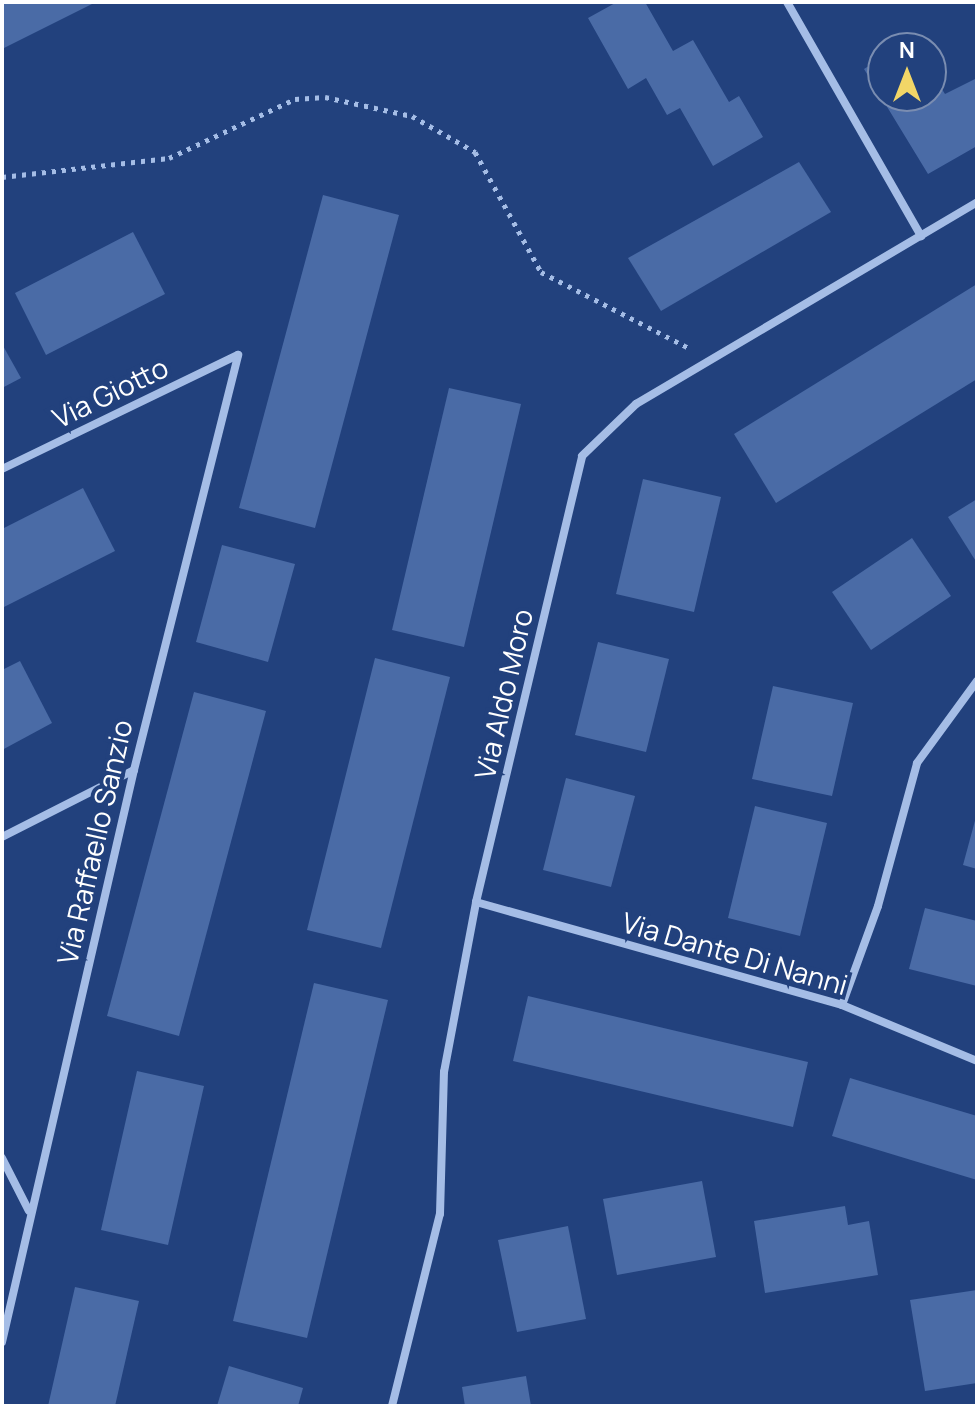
<!DOCTYPE html>
<style>
body{margin:0}
#map{position:relative;width:979px;height:1408px;overflow:hidden;background:#22417d;font-family:Manrope,sans-serif}
div>[style]{position:absolute}
[style*='--x']{left:calc(var(--x)*1px);top:calc(var(--y)*1px);width:calc(var(--w)*1px);rotate:calc(var(--a)*1deg)}
.building>*{inset:0;background:#4a6ba6}
.path>*{height:5px;margin-top:-2.5px;transform-origin:0;background:repeating-linear-gradient(90deg,#a5bde6 0 4px,transparent 0 10px)}
.street>*{height:8px;margin:-4px;padding:0 4px;transform-origin:4px;border-radius:4px;background:#a5bde6}
span{translate:-50% -50%;white-space:nowrap;text-align:center;line-height:1.15;-webkit-text-stroke:8px #22417d;paint-order:stroke}
.street-label{font-size:28px;color:#fff}
.frame{position:absolute;inset:0;border:4px solid #fff;pointer-events:none}
.north{position:absolute;left:867px;top:32px;width:80px;height:80px;box-sizing:border-box;background:#22417d;border:2px solid #7a8db1;border-radius:50%;rotate:0deg;font-size:22px;font-weight:700;line-height:32px;text-align:center;color:#fff}
.north::after{content:'';display:block;margin:auto;width:28px;height:36px;background:#f2d667;clip-path:polygon(50% 0,100% 100%,50% 72%,0 100%)}
</style>
<div id="map">
<div class="building">
<div style="clip-path:polygon(2px 2px,96px 2px,2px 49px)"></div>
<div style="clip-path:polygon(617px 2px,645px 2px,673px 51px,693px 40px,729px 102px,739px 96px,763px 137px,713px 166px,680px 108px,667px 115px,646px 78px,628px 89px,588px 18px)"></div>
<div style="clip-path:polygon(910px 39px,916px 48px,896px 48px)"></div>
<div style="clip-path:polygon(883px 57px,883px 96px,931px 96px,931px 72px,945px 94px,977px 78px,977px 146px,928px 174px,864px 69px)"></div>
<div style="clip-path:polygon(799px 162px,831px 212px,661px 311px,628px 258px)"></div>
<div style="clip-path:polygon(323px 195px,399px 215px,315px 528px,239px 508px)"></div>
<div style="clip-path:polygon(133px 232px,165px 294px,46px 355px,15px 293px)"></div>
<div style="clip-path:polygon(977px 284px,977px 379px,776px 503px,734px 434px)"></div>
<div style="clip-path:polygon(2px 344px,21px 378px,2px 388px)"></div>
<div style="clip-path:polygon(449px 388px,521px 404px,464px 647px,392px 630px)"></div>
<div style="clip-path:polygon(643px 479px,721px 497px,694px 612px,616px 594px)"></div>
<div style="clip-path:polygon(83px 488px,115px 551px,2px 608px,2px 529px)"></div>
<div style="clip-path:polygon(977px 499px,977px 563px,948px 517px)"></div>
<div style="clip-path:polygon(912px 538px,951px 596px,871px 650px,832px 592px)"></div>
<div style="clip-path:polygon(222px 545px,295px 564px,268px 662px,196px 642px)"></div>
<div style="clip-path:polygon(598px 642px,669px 659px,646px 752px,575px 735px)"></div>
<div style="clip-path:polygon(375px 658px,450px 677px,381px 948px,307px 930px)"></div>
<div style="clip-path:polygon(20px 661px,52px 723px,2px 750px,2px 670px)"></div>
<div style="clip-path:polygon(773px 686px,853px 703px,832px 796px,752px 779px)"></div>
<div style="clip-path:polygon(194px 692px,266px 711px,179px 1036px,107px 1016px)"></div>
<div style="clip-path:polygon(566px 778px,635px 796px,611px 887px,543px 870px)"></div>
<div style="clip-path:polygon(755px 806px,827px 823px,800px 936px,728px 918px)"></div>
<div style="clip-path:polygon(976px 817px,977px 817px,977px 869px,963px 865px)"></div>
<div style="clip-path:polygon(925px 908px,977px 921px,977px 986px,909px 969px)"></div>
<div style="clip-path:polygon(314px 983px,388px 1000px,307px 1338px,233px 1321px)"></div>
<div style="clip-path:polygon(528px 996px,808px 1062px,793px 1127px,513px 1061px)"></div>
<div style="clip-path:polygon(137px 1071px,204px 1086px,168px 1245px,101px 1230px)"></div>
<div style="clip-path:polygon(850px 1078px,977px 1116px,977px 1180px,832px 1136px)"></div>
<div style="clip-path:polygon(702px 1181px,716px 1257px,617px 1275px,603px 1199px)"></div>
<div style="clip-path:polygon(845px 1206px,848px 1225px,869px 1221px,878px 1275px,765px 1293px,754px 1221px)"></div>
<div style="clip-path:polygon(568px 1226px,586px 1319px,517px 1332px,498px 1240px)"></div>
<div style="clip-path:polygon(75px 1287px,139px 1301px,115px 1406px,48px 1406px)"></div>
<div style="clip-path:polygon(977px 1290px,977px 1383px,925px 1391px,910px 1300px)"></div>
<div style="clip-path:polygon(229px 1366px,303px 1388px,298px 1406px,217px 1406px)"></div>
<div style="clip-path:polygon(526px 1376px,531px 1406px,465px 1406px,462px 1387px)"></div>
</div>
<div class="path">
<div style="--x:2;--y:177;--w:168;--a:-6.5"></div>
<div style="--x:169;--y:158;--w:139;--a:-25.1"></div>
<div style="--x:295;--y:99;--w:30;--a:-4"></div>
<div style="--x:325;--y:97;--w:89;--a:12.3"></div>
<div style="--x:412;--y:116;--w:73;--a:29.7"></div>
<div style="--x:475;--y:152;--w:137;--a:61.2"></div>
<div style="--x:541;--y:272;--w:166;--a:27.2"></div>
</div>
<div class="street">
<div style="--x:787;--y:2;--w:270;--a:60.2"></div>
<div style="--x:2;--y:469;--w:262;--a:-25.8"></div>
<div style="--x:2;--y:837;--w:148;--a:-26.9"></div>
<div style="--x:476;--y:902;--w:380;--a:15.7"></div>
<div style="--x:842;--y:1005;--w:146;--a:22.5"></div>
<div style="--x:842;--y:1005;--w:105;--a:-70"></div>
<div style="--x:878;--y:906;--w:148;--a:-74.7"></div>
<div style="--x:917;--y:763;--w:102;--a:-53.8"></div>
<div style="--x:2;--y:1158;--w:59;--a:63"></div>
<div style="--x:2;--y:1342;--w:587;--a:-77.01"></div>
<div style="--x:134;--y:770;--w:428;--a:-75.9"></div>
<div style="--x:392;--y:1406;--w:198;--a:-76"></div>
<div style="--x:440;--y:1214;--w:142;--a:-88.4"></div>
<div style="--x:444;--y:1072;--w:173;--a:-79.3"></div>
<div style="--x:476;--y:902;--w:458;--a:-76.6"></div>
<div style="--x:582;--y:456;--w:75;--a:-43.9"></div>
<div style="--x:636;--y:404;--w:396;--a:-30.6"></div>
</div>
<div class="street-label">
<span style="left:110px;top:392px;rotate:-26deg">Via Giotto</span>
<span style="left:503px;top:694px;rotate:-77deg">Via Aldo Moro</span>
<span style="left:94px;top:842px;rotate:-77deg">Via Raffaello Sanzio</span>
<span style="left:735px;top:953px;rotate:16deg">Via Dante Di Nanni</span>
</div>
<div class="frame"></div>
<div class="north">N</div>
</div>
